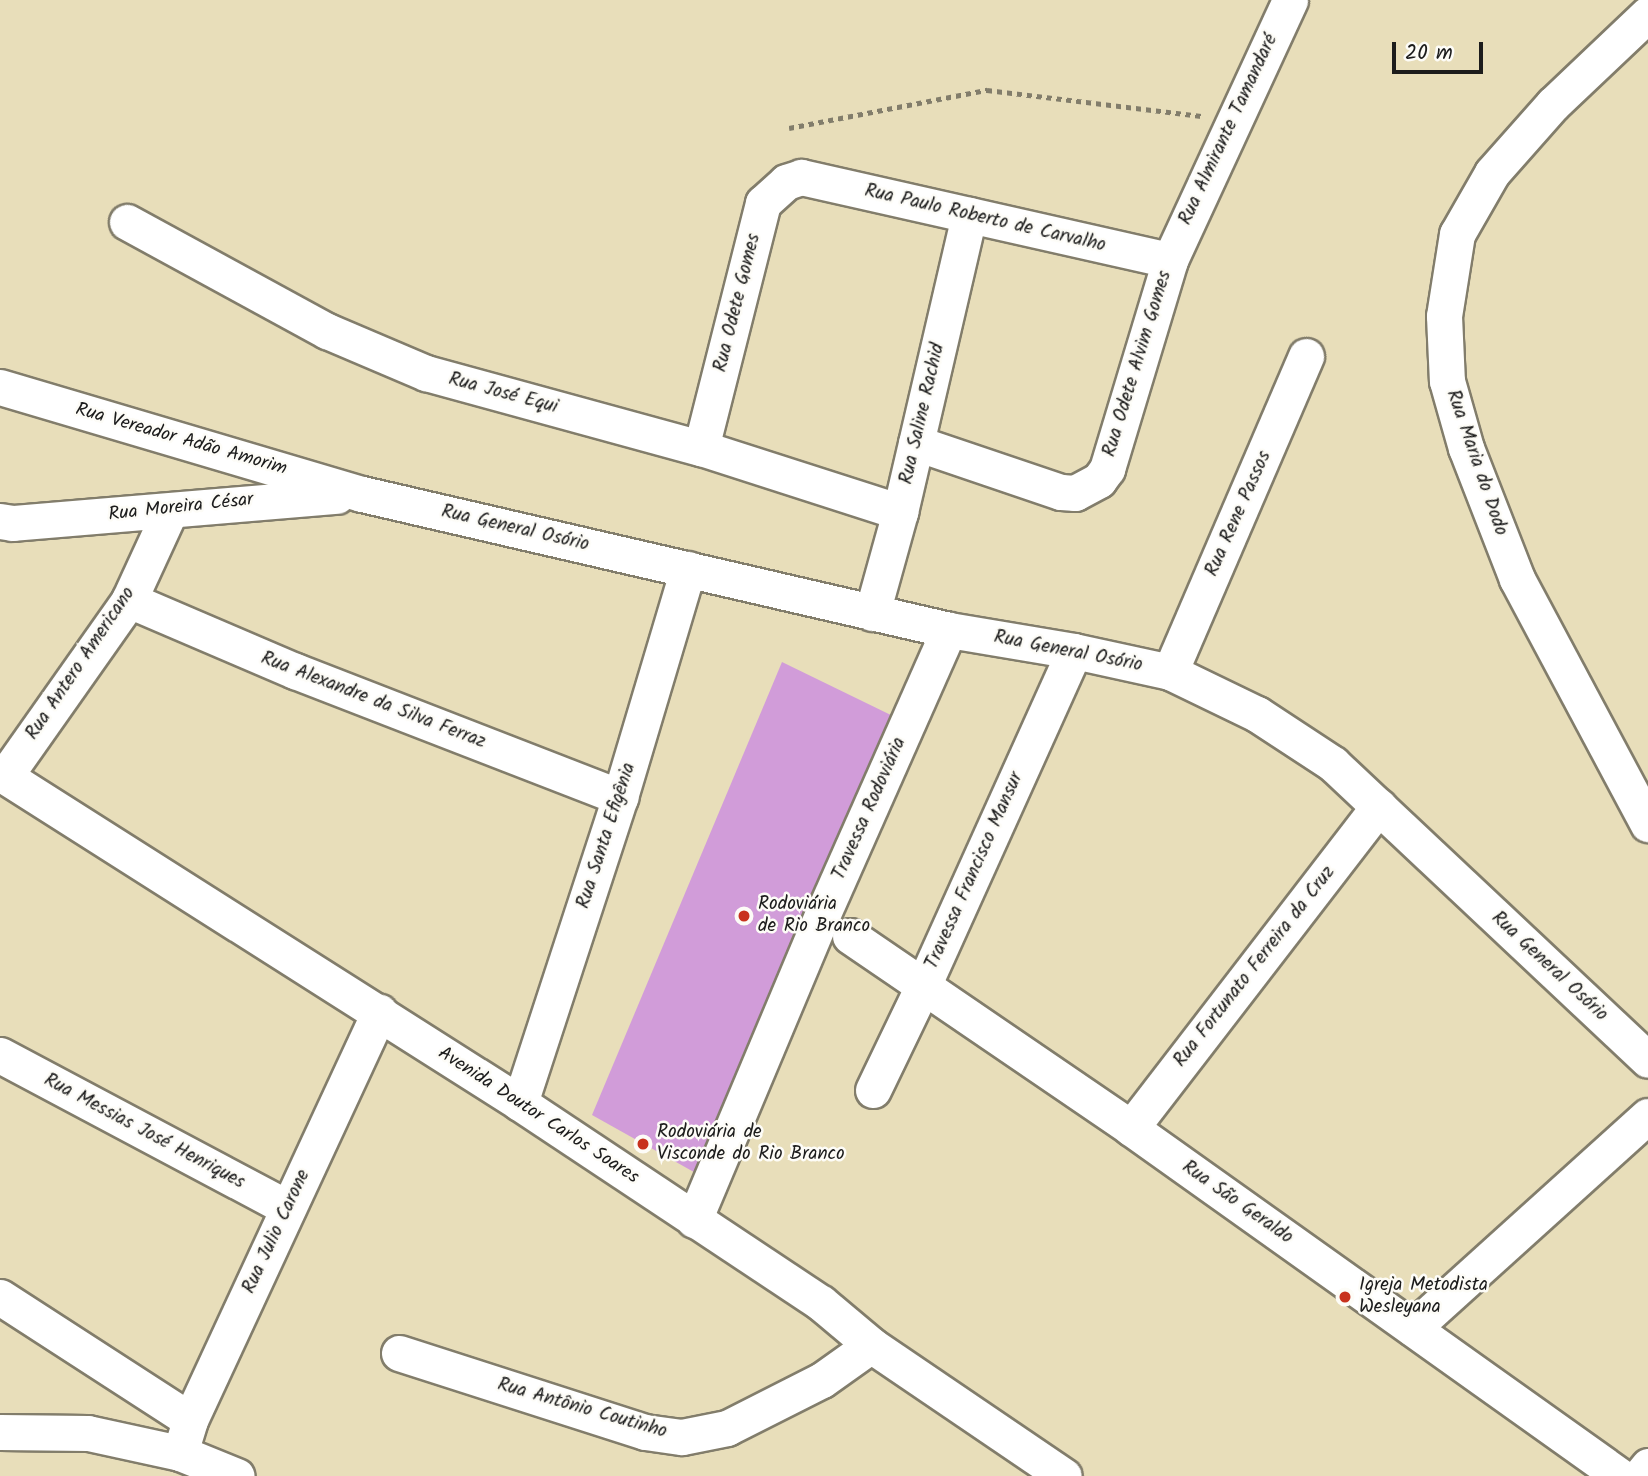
<!DOCTYPE html>
<meta charset="utf-8">
<style>
body{margin:0}
#map{position:relative;width:1648px;height:1476px;overflow:hidden;background:#e8deba;font-family:Kalam,sans-serif}
div>[style]{position:absolute}
[style*='--x']{left:calc(var(--x)*1px);top:calc(var(--y)*1px);width:calc(var(--w)*1px);rotate:calc(var(--a)*1deg)}
.building>*{inset:0;background:#d19cd9}
.path>*{height:4.5px;margin-top:-2.25px;transform-origin:0;background:repeating-linear-gradient(90deg,#827d6b 0 5px,transparent 0 10px)}
.roads{filter:drop-shadow(2px 0 #827d6b) drop-shadow(-2px 0 #827d6b) drop-shadow(0 2px #827d6b) drop-shadow(0 -2px #827d6b)}
.minor>*{height:35px;margin:-17.5px;padding:0 17.5px;transform-origin:17.5px;border-radius:17.5px;background:#fff}
.dots>*{width:19px;height:19px;translate:-50% -50%;box-sizing:border-box;border:4px solid #fdfcf7;border-radius:50%}
span{translate:-50% -50%;white-space:nowrap;text-align:center;line-height:1.15;-webkit-text-stroke:5px #fdfcf7;paint-order:stroke}
.street-label{font-size:19px;color:#1c1c1c}
.poi-label{font-size:19px;color:#1c1c1c}
.left{translate:0 -50%;text-align:left}
.scale{position:absolute;left:1392px;top:42px;width:91px;height:32px;box-sizing:border-box;border:4px solid #1c1c1c;border-top:0;padding-left:9px;font-size:21px;line-height:24px;white-space:nowrap;color:#1c1c1c;-webkit-text-stroke:5px #fdfcf7;paint-order:stroke}
</style>
<div id="map">
<div class="building">
<div style="clip-path:polygon(782px 662px,897px 718px,701px 1176px,592px 1115px)"></div>
</div>
<div class="path">
<div style="--x:789;--y:128;--w:202;--a:-10.9"></div>
<div style="--x:987;--y:90;--w:218;--a:6.9"></div>
</div>
<div class="roads">
<div class="minor">
<div style="--x:1648;--y:14;--w:131;--a:136.5"></div>
<div style="--x:1553;--y:104;--w:92;--a:131.5"></div>
<div style="--x:1492;--y:173;--w:70;--a:119.8"></div>
<div style="--x:1457;--y:234;--w:83;--a:99"></div>
<div style="--x:1444;--y:316;--w:65;--a:87.4"></div>
<div style="--x:1447;--y:381;--w:70;--a:74.2"></div>
<div style="--x:1466;--y:448;--w:141;--a:68.7"></div>
<div style="--x:1517;--y:579;--w:278;--a:61.9"></div>
<div style="--x:127;--y:222;--w:228;--a:28.6"></div>
<div style="--x:327;--y:331;--w:108;--a:23"></div>
<div style="--x:426;--y:373;--w:285;--a:15.3"></div>
<div style="--x:701;--y:448;--w:209;--a:17.8"></div>
<div style="--x:0;--y:387;--w:377;--a:16.5"></div>
<div style="--x:362;--y:494;--w:603;--a:13.04"></div>
<div style="--x:949;--y:630;--w:127;--a:9.5"></div>
<div style="--x:1074;--y:651;--w:98;--a:12.3"></div>
<div style="--x:1170;--y:672;--w:97;--a:25.8"></div>
<div style="--x:1257;--y:714;--w:91;--a:33.3"></div>
<div style="--x:1333;--y:764;--w:432;--a:43.2"></div>
<div style="--x:916;--y:443;--w:153;--a:18.7"></div>
<div style="--x:1061;--y:492;--w:14;--a:4"></div>
<div style="--x:1075;--y:493;--w:27;--a:-28"></div>
<div style="--x:1099;--y:480;--w:14;--a:-54"></div>
<div style="--x:1107;--y:469;--w:218;--a:-73.2"></div>
<div style="--x:1170;--y:260;--w:286;--a:-65.2"></div>
<div style="--x:701;--y:448;--w:253;--a:-75.8"></div>
<div style="--x:763;--y:203;--w:31;--a:-42"></div>
<div style="--x:786;--y:182;--w:16;--a:-18"></div>
<div style="--x:801;--y:177;--w:378;--a:12.7"></div>
<div style="--x:0;--y:521;--w:13;--a:9"></div>
<div style="--x:13;--y:523;--w:325;--a:-4.8"></div>
<div style="--x:129;--y:600;--w:181;--a:23.2"></div>
<div style="--x:295;--y:671;--w:349;--a:21.2"></div>
<div style="--x:872;--y:613;--w:105;--a:-74.5"></div>
<div style="--x:900;--y:512;--w:305;--a:-76.9"></div>
<div style="--x:1170;--y:672;--w:344;--a:-66.7"></div>
<div style="--x:0;--y:773;--w:616;--a:32.4"></div>
<div style="--x:520;--y:1103;--w:361;--a:33.6"></div>
<div style="--x:821;--y:1303;--w:65;--a:40"></div>
<div style="--x:871;--y:1345;--w:233;--a:34.2"></div>
<div style="--x:5;--y:776;--w:215;--a:-54.8"></div>
<div style="--x:129;--y:600;--w:98;--a:-65.3"></div>
<div style="--x:850;--y:936;--w:340;--a:34.3"></div>
<div style="--x:1131;--y:1128;--w:600;--a:35.44"></div>
<div style="--x:0;--y:1055;--w:326;--a:28"></div>
<div style="--x:873;--y:1090;--w:115;--a:-64.3"></div>
<div style="--x:923;--y:986;--w:367;--a:-65.7"></div>
<div style="--x:520;--y:1103;--w:322;--a:-71.9"></div>
<div style="--x:620;--y:797;--w:238;--a:-73.4"></div>
<div style="--x:1131;--y:1128;--w:406;--a:-52.4"></div>
<div style="--x:694;--y:1220;--w:330;--a:-67.2"></div>
<div style="--x:822;--y:916;--w:313;--a:-66.1"></div>
<div style="--x:0;--y:1297;--w:226;--a:32.9"></div>
<div style="--x:1413;--y:1328;--w:316;--a:-42.1"></div>
<div style="--x:399;--y:1353;--w:258;--a:17.8"></div>
<div style="--x:645;--y:1432;--w:37;--a:8"></div>
<div style="--x:682;--y:1437;--w:46;--a:-11.3"></div>
<div style="--x:727;--y:1428;--w:106;--a:-26.8"></div>
<div style="--x:822;--y:1380;--w:60;--a:-35.5"></div>
<div style="--x:0;--y:1432;--w:88;--a:0.7"></div>
<div style="--x:88;--y:1433;--w:94;--a:12.3"></div>
<div style="--x:180;--y:1453;--w:61;--a:22"></div>
<div style="--x:180;--y:1453;--w:34;--a:-73"></div>
<div style="--x:190;--y:1420;--w:450;--a:-65.1"></div>
<div style="--x:1640;--y:1476;--w:13;--a:-51"></div>
</div>
</div>
<div class="dots">
<div style="left:744px;top:916px;background:#c8321e"></div>
<div style="left:643px;top:1144px;background:#c8321e"></div>
<div style="left:1345px;top:1297px;background:#c8321e"></div>
</div>
<div class="street-label">
<span style="left:1229px;top:130px;rotate:-65deg">Rua Almirante Tamandaré</span>
<span style="left:985px;top:219px;rotate:13deg">Rua Paulo Roberto de Carvalho</span>
<span style="left:738px;top:303px;rotate:-76deg">Rua Odete Gomes</span>
<span style="left:1138px;top:364px;rotate:-73deg">Rua Odete Alvim Gomes</span>
<span style="left:503px;top:394px;rotate:15deg">Rua José Equi</span>
<span style="left:923px;top:414px;rotate:-77deg">Rua Saline Rachid</span>
<span style="left:181px;top:440px;rotate:16deg">Rua Vereador Adão Amorim</span>
<span style="left:1476px;top:463px;rotate:71deg">Rua Maria do Dodo</span>
<span style="left:181px;top:508px;rotate:-6deg">Rua Moreira César</span>
<span style="left:1239px;top:514px;rotate:-66deg">Rua Rene Passos</span>
<span style="left:515px;top:529px;rotate:13deg">Rua General Osório</span>
<span style="left:1068px;top:652px;rotate:11deg">Rua General Osório</span>
<span style="left:81px;top:664px;rotate:-56deg">Rua Antero Americano</span>
<span style="left:373px;top:701px;rotate:21deg">Rua Alexandre da Silva Ferraz</span>
<span style="left:870px;top:809px;rotate:-66deg">Travessa Rodoviária</span>
<span style="left:607px;top:836px;rotate:-72deg">Rua Santa Efigênia</span>
<span style="left:975px;top:871px;rotate:-66deg">Travessa Francisco Mansur</span>
<span style="left:1255px;top:967px;rotate:-52deg">Rua Fortunato Ferreira da Cruz</span>
<span style="left:1549px;top:967px;rotate:43deg">Rua General Osório</span>
<span style="left:538px;top:1116px;rotate:33deg">Avenida Doutor Carlos Soares</span>
<span style="left:144px;top:1132px;rotate:28deg">Rua Messias José Henriques</span>
<span style="left:1237px;top:1203px;rotate:35deg">Rua São Geraldo</span>
<span style="left:277px;top:1232px;rotate:-65deg">Rua Julio Carone</span>
<span style="left:582px;top:1409px;rotate:16deg">Rua Antônio Coutinho</span>
</div>
<div class="poi-label">
<span class="left" style="left:758px;top:916px">Rodoviária<br>de Rio Branco</span>
<span class="left" style="left:657px;top:1144px">Rodoviária de<br>Visconde do Rio Branco</span>
<span class="left" style="left:1359px;top:1297px">Igreja Metodista<br>Wesleyana</span>
</div>
<div class="scale">20 m</div>
</div>
